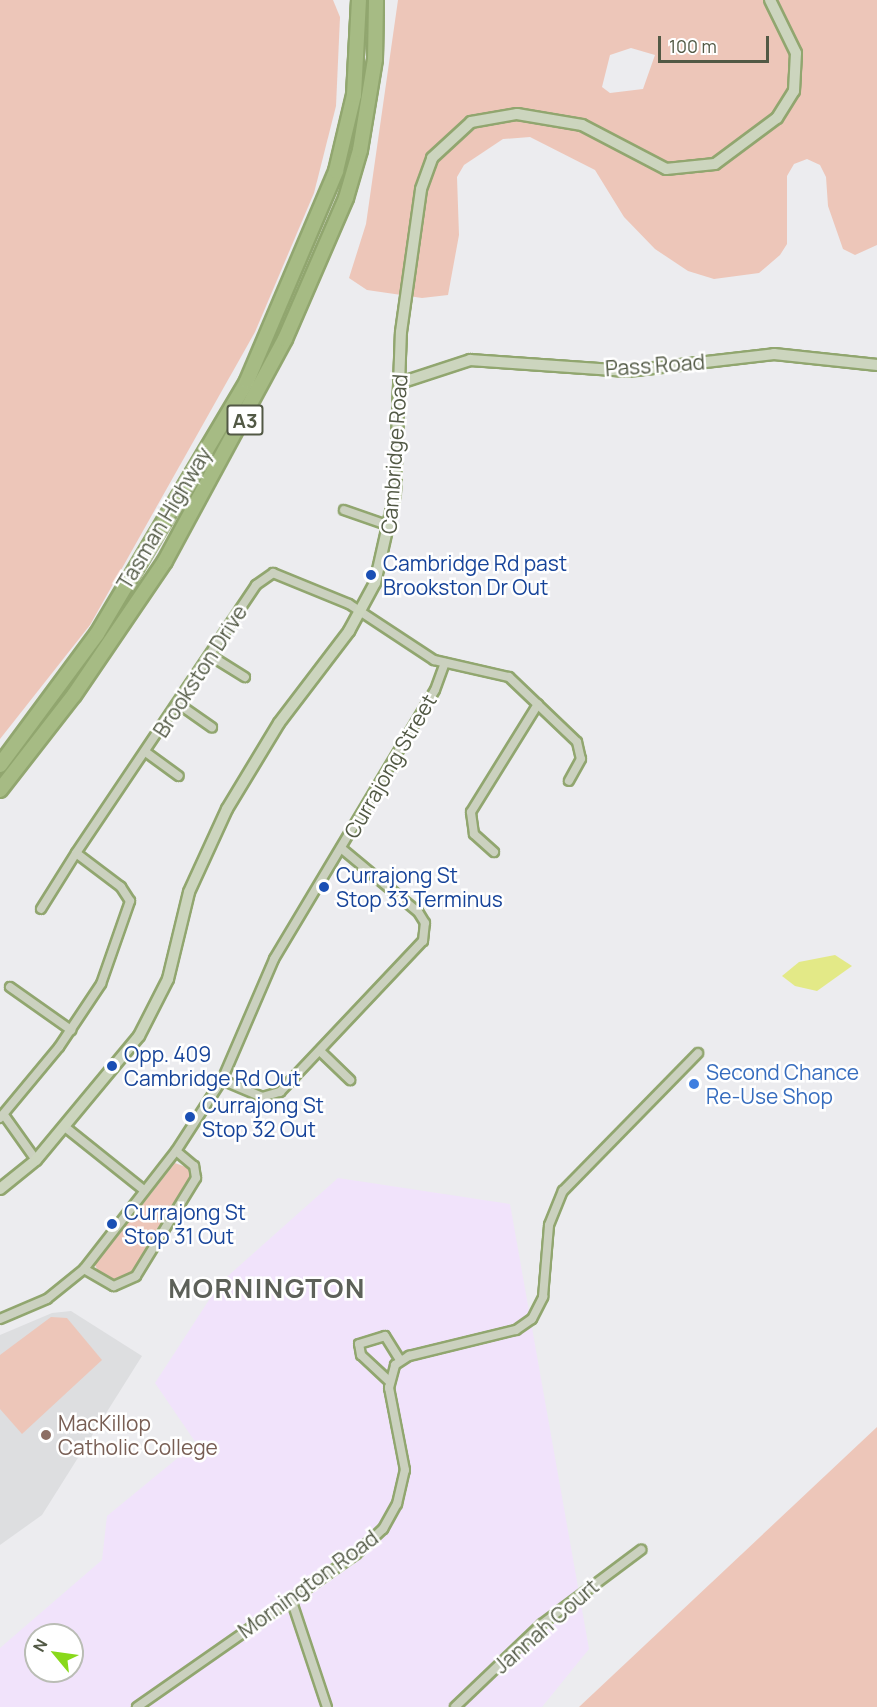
<!DOCTYPE html>
<style>
body{margin:0}
#map{position:relative;width:877px;height:1707px;overflow:hidden;background:#ececef;font-family:Manrope,sans-serif}
div>[style]{position:absolute}
[style*='--x']{left:calc(var(--x)*1px);top:calc(var(--y)*1px);width:calc(var(--w)*1px);rotate:calc(var(--a)*1deg)}
.commercial>*{inset:0;background:#f1e3fb}
.education>*{inset:0;background:#dddee0}
.green>*{inset:0;background:#edc6b9}
.water>*{inset:0;background:#e3e987}
.roads{filter:drop-shadow(2px 0 #91a66f) drop-shadow(-2px 0 #91a66f) drop-shadow(0 2px #91a66f) drop-shadow(0 -2px #91a66f)}
.minor>*{height:8px;margin:-4px;padding:0 4px;transform-origin:4px;border-radius:4px;background:#cbd1bf}
.secondary>*{height:10px;margin:-5px;padding:0 5px;transform-origin:5px;border-radius:5px;background:#ccd5be}
.motorway>*{height:14px;margin:-7px;padding:0 7px;transform-origin:7px;border-radius:7px;background:#a6bb84}
.dots>*{width:16px;height:16px;translate:-50% -50%;box-sizing:border-box;border:3px solid #fff;border-radius:50%}
span{translate:-50% -50%;white-space:nowrap;text-align:center;line-height:1.15;-webkit-text-stroke:5px #fff;paint-order:stroke}
.shield-label span{padding:2px 4px;background:#fff;border:2px solid;border-radius:4px;-webkit-text-stroke-width:0}
.shield-label{font-size:20px;color:#525945;font-weight:700}
.street-label{font-size:21px;color:#525945}
.transit-label{font-size:21px;color:#164399}
.left{translate:0 -50%;text-align:left}
.shop-label{font-size:21px;color:#366cbe}
.education-label{font-size:21px;color:#785e54}
.district-label{font-size:27px;color:#5d6159;font-weight:700;letter-spacing:1.5px}
.north{position:absolute;left:24px;top:1623px;width:60px;height:60px;box-sizing:border-box;background:#fff;border:2px solid #babdb5;border-radius:50%;rotate:299deg;font-size:16px;font-weight:700;line-height:24px;text-align:center;color:#525945}
.north::after{content:'';display:block;margin:auto;width:21px;height:27px;background:#89d91b;clip-path:polygon(50% 0,100% 100%,50% 72%,0 100%)}
.scale{position:absolute;left:658px;top:36px;width:111px;height:27px;box-sizing:border-box;border:3px solid #525945;border-top:0;padding-left:8px;font-size:18px;line-height:21px;white-space:nowrap;color:#525945;-webkit-text-stroke:4px #fff;paint-order:stroke}
</style>
<div id="map">
<div class="commercial">
<div style="clip-path:polygon(evenodd,338px 1178px,510px 1204px,589px 1649px,542px 1707px,0 1707px,0 1648px,102px 1560px,107px 1516px,196px 1443px,155px 1383px,220px 1283px,338px 1178px,36px 1635px,72px 1635px,72px 1671px,36px 1671px,36px 1635px)"></div>
</div>
<div class="education">
<div style="clip-path:polygon(71px 1311px,142px 1356px,42px 1515px,0 1545px,0 1335px,52px 1313px)"></div>
</div>
<div class="green">
<div style="clip-path:polygon(0 0,333px 0,340px 17px,336px 106px,314px 193px,255px 332px,90px 625px,0 739px)"></div>
<div style="clip-path:polygon(evenodd,398px 0,877px 0,877px 245px,855px 255px,843px 249px,828px 206px,826px 177px,820px 165px,807px 159px,794px 164px,787px 176px,787px 244px,780px 255px,759px 273px,714px 279px,688px 271px,655px 249px,624px 217px,595px 170px,530px 137px,503px 139px,464px 165px,457px 177px,459px 235px,448px 295px,422px 298px,367px 290px,349px 278px,366px 224px,398px 0,631px 48px,655px 55px,643px 89px,610px 93px,602px 87px,610px 55px,631px 48px)"></div>
<div style="clip-path:polygon(175px 1163px,191px 1169px,192px 1178px,133px 1271px,116px 1282px,100px 1275px,95px 1265px)"></div>
<div style="clip-path:polygon(51px 1317px,67px 1318px,102px 1360px,22px 1434px,0 1409px,0 1355px)"></div>
<div style="clip-path:polygon(877px 1427px,877px 1707px,579px 1707px)"></div>
</div>
<div class="water">
<div style="clip-path:polygon(835px 955px,852px 966px,817px 991px,795px 986px,782px 976px,799px 962px)"></div>
</div>
<div class="roads">
<div class="minor">
<div style="--x:344;--y:510;--w:49;--a:19.2"></div>
<div style="--x:211;--y:656;--w:40;--a:32"></div>
<div style="--x:180;--y:705;--w:39;--a:35"></div>
<div style="--x:147;--y:753;--w:39;--a:36"></div>
<div style="--x:494;--y:852;--w:27;--a:-138"></div>
<div style="--x:474;--y:834;--w:22;--a:-98"></div>
<div style="--x:471;--y:812;--w:127;--a:-58.2"></div>
<div style="--x:76;--y:853;--w:323;--a:-56.1"></div>
<div style="--x:256;--y:585;--w:21;--a:-35"></div>
<div style="--x:273;--y:573;--w:82;--a:22.2"></div>
<div style="--x:349;--y:604;--w:102;--a:33.4"></div>
<div style="--x:434;--y:660;--w:77;--a:12.8"></div>
<div style="--x:509;--y:677;--w:94;--a:43.7"></div>
<div style="--x:577;--y:742;--w:17;--a:77"></div>
<div style="--x:581;--y:759;--w:25;--a:119"></div>
<div style="--x:10;--y:987;--w:75;--a:35.2"></div>
<div style="--x:320;--y:1051;--w:42;--a:44"></div>
<div style="--x:222;--y:1080;--w:43;--a:23"></div>
<div style="--x:262;--y:1097;--w:19;--a:-16"></div>
<div style="--x:280;--y:1092;--w:208;--a:-46.6"></div>
<div style="--x:423;--y:941;--w:18;--a:-84"></div>
<div style="--x:425;--y:923;--w:13;--a:-122"></div>
<div style="--x:418;--y:912;--w:100;--a:-140.3"></div>
<div style="--x:4;--y:1115;--w:55;--a:54.6"></div>
<div style="--x:0;--y:1118;--w:92;--a:-50.3"></div>
<div style="--x:59;--y:1047;--w:76;--a:-56.3"></div>
<div style="--x:101;--y:984;--w:88;--a:-70.7"></div>
<div style="--x:130;--y:901;--w:17;--a:-123"></div>
<div style="--x:121;--y:887;--w:56;--a:-142.9"></div>
<div style="--x:76;--y:853;--w:66;--a:122"></div>
<div style="--x:65;--y:1127;--w:101;--a:38.6"></div>
<div style="--x:84;--y:1269;--w:34;--a:30"></div>
<div style="--x:114;--y:1286;--w:24;--a:-24"></div>
<div style="--x:136;--y:1276;--w:115;--a:-58.5"></div>
<div style="--x:196;--y:1178;--w:12;--a:-99"></div>
<div style="--x:194;--y:1166;--w:23;--a:-140"></div>
<div style="--x:0;--y:1319;--w:51;--a:-23.1"></div>
<div style="--x:47;--y:1299;--w:48;--a:-39"></div>
<div style="--x:84;--y:1269;--w:150;--a:-52.1"></div>
<div style="--x:176;--y:1151;--w:85;--a:-57.1"></div>
<div style="--x:222;--y:1080;--w:132;--a:-66.7"></div>
<div style="--x:274;--y:959;--w:313;--a:-59.1"></div>
<div style="--x:435;--y:690;--w:29;--a:-70"></div>
<div style="--x:389;--y:1381;--w:38;--a:-137"></div>
<div style="--x:361;--y:1355;--w:11;--a:-100"></div>
<div style="--x:359;--y:1344;--w:27;--a:-17"></div>
<div style="--x:385;--y:1336;--w:28;--a:58"></div>
<div style="--x:291;--y:1599;--w:114;--a:71.6"></div>
<div style="--x:137;--y:1707;--w:267;--a:-34.9"></div>
<div style="--x:356;--y:1554;--w:37;--a:-43"></div>
<div style="--x:383;--y:1529;--w:29;--a:-61"></div>
<div style="--x:397;--y:1504;--w:35;--a:-77"></div>
<div style="--x:405;--y:1470;--w:84;--a:-101"></div>
<div style="--x:389;--y:1388;--w:24;--a:-75"></div>
<div style="--x:395;--y:1365;--w:17;--a:-33"></div>
<div style="--x:409;--y:1356;--w:110;--a:-13.7"></div>
<div style="--x:516;--y:1330;--w:19;--a:-35"></div>
<div style="--x:532;--y:1319;--w:25;--a:-63"></div>
<div style="--x:543;--y:1297;--w:72;--a:-85.2"></div>
<div style="--x:549;--y:1225;--w:37;--a:-68"></div>
<div style="--x:563;--y:1191;--w:193;--a:-45.6"></div>
<div style="--x:455;--y:1707;--w:120;--a:-43.7"></div>
<div style="--x:542;--y:1624;--w:124;--a:-36.8"></div>
</div>
<div class="secondary">
<div style="--x:400;--y:383;--w:74;--a:-18.2"></div>
<div style="--x:470;--y:360;--w:158;--a:4"></div>
<div style="--x:628;--y:371;--w:147;--a:-6.6"></div>
<div style="--x:774;--y:354;--w:104;--a:6.1"></div>
<div style="--x:0;--y:1189;--w:46;--a:-38.9"></div>
<div style="--x:36;--y:1160;--w:161;--a:-50.3"></div>
<div style="--x:139;--y:1036;--w:64;--a:-63"></div>
<div style="--x:168;--y:979;--w:89;--a:-76.4"></div>
<div style="--x:189;--y:892;--w:91;--a:-65.4"></div>
<div style="--x:227;--y:809;--w:100;--a:-58.8"></div>
<div style="--x:279;--y:723;--w:116;--a:-52.7"></div>
<div style="--x:349;--y:631;--w:55;--a:-61.6"></div>
<div style="--x:375;--y:583;--w:91;--a:-77.3"></div>
<div style="--x:395;--y:494;--w:162;--a:-87.9"></div>
<div style="--x:401;--y:332;--w:144;--a:-82"></div>
<div style="--x:421;--y:189;--w:33;--a:-70"></div>
<div style="--x:432;--y:158;--w:53;--a:-42.7"></div>
<div style="--x:471;--y:122;--w:47;--a:-9.9"></div>
<div style="--x:517;--y:114;--w:66;--a:9.6"></div>
<div style="--x:582;--y:125;--w:95;--a:27.6"></div>
<div style="--x:666;--y:169;--w:49;--a:-5.8"></div>
<div style="--x:715;--y:164;--w:77;--a:-36.6"></div>
<div style="--x:777;--y:118;--w:32;--a:-58"></div>
<div style="--x:794;--y:91;--w:38;--a:-87"></div>
<div style="--x:796;--y:53;--w:59;--a:-116.1"></div>
</div>
<div class="motorway">
<div style="--x:0;--y:765;--w:163;--a:-53.5"></div>
<div style="--x:97;--y:634;--w:294;--a:-59.3"></div>
<div style="--x:247;--y:381;--w:228;--a:-67"></div>
<div style="--x:336;--y:171;--w:78;--a:-76.7"></div>
<div style="--x:354;--y:95;--w:95;--a:-87"></div>
<div style="--x:0;--y:790;--w:120;--a:-52.1"></div>
<div style="--x:74;--y:695;--w:162;--a:-55.8"></div>
<div style="--x:165;--y:561;--w:252;--a:-61.6"></div>
<div style="--x:285;--y:339;--w:154;--a:-66.6"></div>
<div style="--x:346;--y:198;--w:50;--a:-73.7"></div>
<div style="--x:360;--y:150;--w:92;--a:-80.6"></div>
<div style="--x:375;--y:59;--w:59;--a:-89"></div>
</div>
</div>
<div class="dots">
<div style="left:371px;top:575px;background:#1a4fb4"></div>
<div style="left:324px;top:887px;background:#1a4fb4"></div>
<div style="left:112px;top:1066px;background:#1a4fb4"></div>
<div style="left:694px;top:1084px;background:#3f7fe0"></div>
<div style="left:190px;top:1117px;background:#1a4fb4"></div>
<div style="left:112px;top:1224px;background:#1a4fb4"></div>
<div style="left:46px;top:1435px;background:#8d6e63"></div>
</div>
<div class="shield-label">
<span style="left:245px;top:420px">A3</span>
</div>
<div class="street-label">
<span style="left:655px;top:365px;rotate:-4deg">Pass Road</span>
<span style="left:394px;top:454px;rotate:-86deg">Cambridge Road</span>
<span style="left:164px;top:518px;rotate:-59deg">Tasman Highway</span>
<span style="left:200px;top:671px;rotate:-57deg">Brookston Drive</span>
<span style="left:390px;top:766px;rotate:-60deg">Currajong Street</span>
<span style="left:308px;top:1584px;rotate:-36deg">Mornington Road</span>
<span style="left:546px;top:1626px;rotate:-41deg">Jannah Court</span>
</div>
<div class="transit-label">
<span class="left" style="left:383px;top:575px">Cambridge Rd past<br>Brookston Dr Out</span>
<span class="left" style="left:336px;top:887px">Currajong St<br>Stop 33 Terminus</span>
<span class="left" style="left:124px;top:1066px">Opp. 409<br>Cambridge Rd Out</span>
<span class="left" style="left:202px;top:1117px">Currajong St<br>Stop 32 Out</span>
<span class="left" style="left:124px;top:1224px">Currajong St<br>Stop 31 Out</span>
</div>
<div class="shop-label">
<span class="left" style="left:706px;top:1084px">Second Chance<br>Re-Use Shop</span>
</div>
<div class="education-label">
<span class="left" style="left:58px;top:1435px">MacKillop<br>Catholic College</span>
</div>
<div class="district-label">
<span style="left:267px;top:1288px">MORNINGTON</span>
</div>
<div class="north">N</div>
<div class="scale">100 m</div>
</div>
